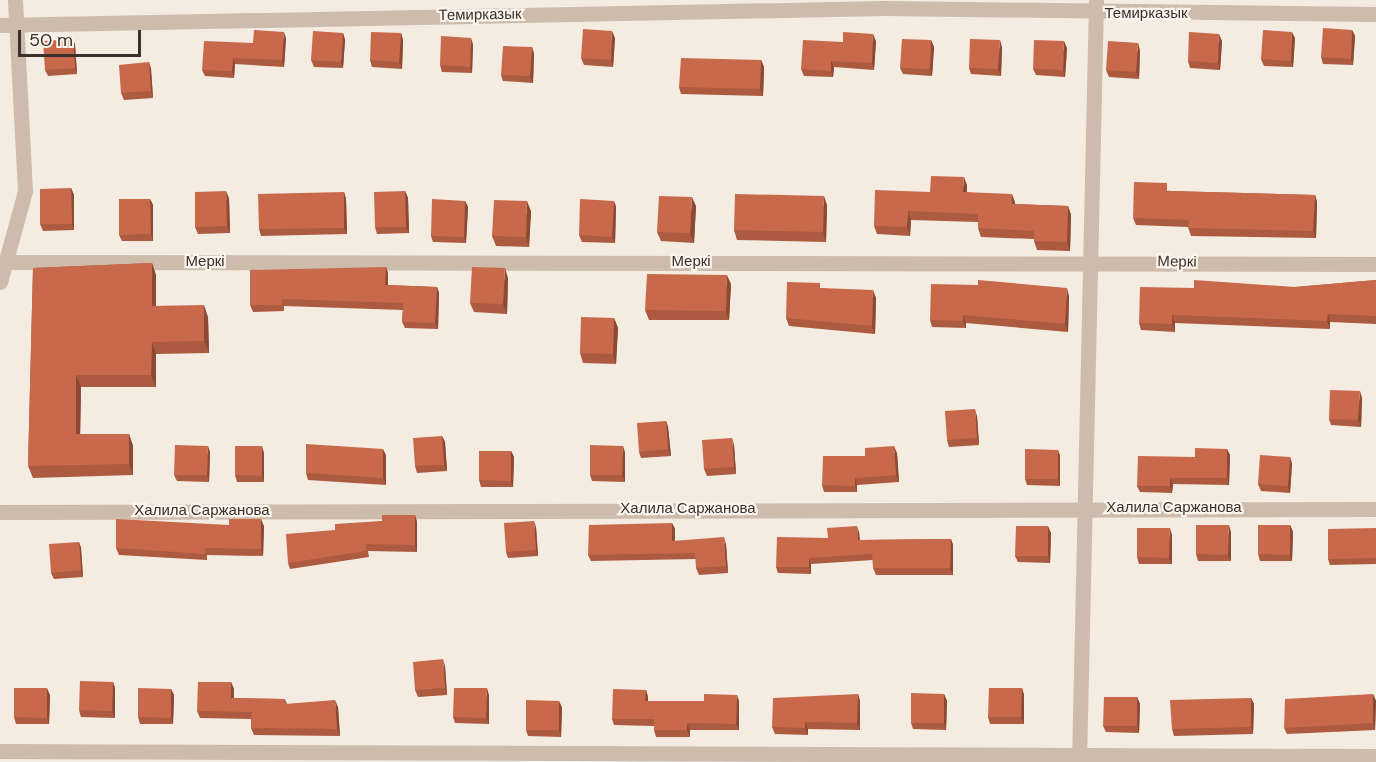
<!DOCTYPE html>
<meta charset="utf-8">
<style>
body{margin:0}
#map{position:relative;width:1376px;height:762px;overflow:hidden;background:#f4ebe1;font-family:"DM Sans",sans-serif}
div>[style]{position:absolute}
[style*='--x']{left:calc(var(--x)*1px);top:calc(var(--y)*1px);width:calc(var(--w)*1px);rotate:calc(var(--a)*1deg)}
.minor>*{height:15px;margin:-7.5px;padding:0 7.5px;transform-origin:7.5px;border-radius:7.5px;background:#cdbbac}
.wall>*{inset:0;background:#ac5a40}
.shaded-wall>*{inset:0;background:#8c4a34}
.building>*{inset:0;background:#c8694b}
span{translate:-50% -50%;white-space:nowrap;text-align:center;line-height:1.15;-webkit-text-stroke:4.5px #fbf5ee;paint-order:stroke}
.street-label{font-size:15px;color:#3b302b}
.scale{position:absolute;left:18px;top:30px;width:123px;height:27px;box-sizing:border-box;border:3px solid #3b302b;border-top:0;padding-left:8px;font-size:18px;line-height:21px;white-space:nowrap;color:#3b302b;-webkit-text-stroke:4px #fbf5ee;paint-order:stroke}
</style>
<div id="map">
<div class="minor">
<div style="--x:0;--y:25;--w:884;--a:-1.1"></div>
<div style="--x:884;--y:8;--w:492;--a:0.7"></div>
<div style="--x:6;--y:262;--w:1370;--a:0.08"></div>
<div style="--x:0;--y:282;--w:94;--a:-74.6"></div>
<div style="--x:25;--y:191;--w:191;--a:-93"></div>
<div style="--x:0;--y:512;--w:1376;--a:-0.12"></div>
<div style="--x:0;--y:751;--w:1376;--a:0.21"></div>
<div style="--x:1079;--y:762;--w:762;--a:-88.72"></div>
</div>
<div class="wall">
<div style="clip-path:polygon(1352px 30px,1355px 36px,1353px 65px,1323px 64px,1321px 57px)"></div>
<div style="clip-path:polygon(343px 33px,345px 40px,343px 68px,314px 67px,311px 60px)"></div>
<div style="clip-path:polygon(401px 33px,403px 40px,402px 69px,372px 67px,370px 60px)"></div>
<div style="clip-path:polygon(286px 38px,284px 67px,235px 64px,234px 78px,205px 76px,202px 70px,253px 43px)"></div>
<div style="clip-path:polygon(615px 38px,613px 67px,584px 65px,581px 58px)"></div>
<div style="clip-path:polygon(1295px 38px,1293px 67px,1264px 66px,1261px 59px)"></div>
<div style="clip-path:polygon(73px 39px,75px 45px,77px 74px,48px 76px,45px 70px)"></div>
<div style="clip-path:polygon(931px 40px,934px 47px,932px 76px,903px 74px,900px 68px)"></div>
<div style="clip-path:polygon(876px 41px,874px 70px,834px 67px,833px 77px,804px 76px,801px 69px,843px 42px)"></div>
<div style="clip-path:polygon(1222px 41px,1220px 70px,1190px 68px,1188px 61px)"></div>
<div style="clip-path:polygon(473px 44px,472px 73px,442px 72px,440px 65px)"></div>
<div style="clip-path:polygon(532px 47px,534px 54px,533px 83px,503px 81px,501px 75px)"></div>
<div style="clip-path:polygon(1002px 47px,1001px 76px,971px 74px,969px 68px)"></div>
<div style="clip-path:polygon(1067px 48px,1065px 77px,1036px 75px,1033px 69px)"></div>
<div style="clip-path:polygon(1140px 50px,1139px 79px,1109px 77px,1106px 70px)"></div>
<div style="clip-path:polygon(761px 60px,764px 67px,763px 96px,681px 94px,679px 87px)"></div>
<div style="clip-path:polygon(149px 62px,151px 69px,153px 98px,124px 100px,121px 93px)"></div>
<div style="clip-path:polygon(967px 185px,967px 192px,1015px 202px,1015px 204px,1068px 206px,1071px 215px,1070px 251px,1037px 250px,1034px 241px,1034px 239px,981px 237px,978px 228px,978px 222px,911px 220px,910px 236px,877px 234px,874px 226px,930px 192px)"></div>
<div style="clip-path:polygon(71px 188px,74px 195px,74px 230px,43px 231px,40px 224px)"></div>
<div style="clip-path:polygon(1170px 190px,1170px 191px,1315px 195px,1317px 202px,1316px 238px,1191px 236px,1188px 227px,1136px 225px,1133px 218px)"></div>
<div style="clip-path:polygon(405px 191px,408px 198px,409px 233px,377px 234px,375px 227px)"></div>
<div style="clip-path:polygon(344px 192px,346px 199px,347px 234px,261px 236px,259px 229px)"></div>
<div style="clip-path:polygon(229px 198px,230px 233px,198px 234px,195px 227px)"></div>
<div style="clip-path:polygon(150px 199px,153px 205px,153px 241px,122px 241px,119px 235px)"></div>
<div style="clip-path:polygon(465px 201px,468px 207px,466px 243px,433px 242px,431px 236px)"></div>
<div style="clip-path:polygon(614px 201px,616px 207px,615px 243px,582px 242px,579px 235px)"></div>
<div style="clip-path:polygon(827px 205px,826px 242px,737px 240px,734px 230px)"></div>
<div style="clip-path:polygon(696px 206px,694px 243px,661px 241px,657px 232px)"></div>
<div style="clip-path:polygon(531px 211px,529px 247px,496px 246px,492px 236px)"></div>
<div style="clip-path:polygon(152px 263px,156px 275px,156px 306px,208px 317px,209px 353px,156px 354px,156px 387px,81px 387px,80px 434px,129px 434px,133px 446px,133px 475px,33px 478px,28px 466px,33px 268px)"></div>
<div style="clip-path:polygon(386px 267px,388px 273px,388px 285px,437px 287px,439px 293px,438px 329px,405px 328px,402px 322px,403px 310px,284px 306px,284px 311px,253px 312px,250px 305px)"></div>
<div style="clip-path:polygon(508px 278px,507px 314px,474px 312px,470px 303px)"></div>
<div style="clip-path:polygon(1376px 280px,1376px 324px,1330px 322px,1330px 329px,1175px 323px,1175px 332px,1141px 330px,1139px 323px,1194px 288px,1295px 287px)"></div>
<div style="clip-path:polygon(731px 284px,729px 320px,649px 320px,645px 310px)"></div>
<div style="clip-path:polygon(822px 288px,876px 298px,875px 334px,789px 326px,786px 318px)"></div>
<div style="clip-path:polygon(1069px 296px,1068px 332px,966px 323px,966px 328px,932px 327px,930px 320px)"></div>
<div style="clip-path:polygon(614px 318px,618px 328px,616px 364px,583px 363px,580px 353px)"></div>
<div style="clip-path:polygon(1362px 398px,1361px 427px,1331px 425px,1329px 419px)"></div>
<div style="clip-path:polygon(977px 416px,979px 445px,949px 447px,947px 440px)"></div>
<div style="clip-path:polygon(666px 421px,668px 427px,671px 456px,641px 458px,639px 452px)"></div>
<div style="clip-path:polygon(442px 436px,445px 442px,447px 471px,417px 473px,415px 466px)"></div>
<div style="clip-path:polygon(734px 445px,736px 474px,707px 476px,704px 469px)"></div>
<div style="clip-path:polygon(1227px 449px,1230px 455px,1229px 485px,1173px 484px,1172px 493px,1140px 492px,1137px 486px,1195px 457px)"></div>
<div style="clip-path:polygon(1058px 450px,1060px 456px,1060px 486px,1027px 485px,1025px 479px)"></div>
<div style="clip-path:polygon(511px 451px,514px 457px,513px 487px,481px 487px,479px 480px)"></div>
<div style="clip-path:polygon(210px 452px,209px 482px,177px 481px,174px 475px)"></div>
<div style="clip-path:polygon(625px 452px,625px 482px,592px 481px,590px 475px)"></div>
<div style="clip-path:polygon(264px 453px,264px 482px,237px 482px,235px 475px)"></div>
<div style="clip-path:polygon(897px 453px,899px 482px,857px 485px,857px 492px,824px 492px,822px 485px,865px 456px)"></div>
<div style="clip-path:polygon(386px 455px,386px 485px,308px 480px,306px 473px)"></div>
<div style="clip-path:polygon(1290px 457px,1292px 464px,1290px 493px,1261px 491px,1258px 484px)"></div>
<div style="clip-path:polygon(415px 515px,417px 522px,417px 552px,368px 551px,369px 557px,290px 569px,288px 563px,335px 530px,382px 521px)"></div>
<div style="clip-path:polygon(672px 523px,675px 529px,675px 541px,726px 544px,728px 573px,699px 575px,696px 568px,696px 559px,591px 561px,588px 555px)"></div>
<div style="clip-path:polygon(1290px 525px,1293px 532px,1292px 561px,1260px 561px,1258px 554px)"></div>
<div style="clip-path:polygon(264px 526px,263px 556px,207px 555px,207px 560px,119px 555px,116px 548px)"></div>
<div style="clip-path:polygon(536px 527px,538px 556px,508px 558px,506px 552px)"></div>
<div style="clip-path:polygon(1376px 528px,1376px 564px,1330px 565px,1328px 559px)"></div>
<div style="clip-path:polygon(859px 532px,860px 540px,951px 539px,953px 545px,953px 575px,876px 575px,873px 568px,873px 560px,811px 564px,811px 574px,778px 573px,776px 567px,828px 538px)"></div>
<div style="clip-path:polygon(1231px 532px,1231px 561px,1198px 561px,1196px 554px)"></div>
<div style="clip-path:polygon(1051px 533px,1050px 563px,1018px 562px,1015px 556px)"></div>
<div style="clip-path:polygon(1172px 535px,1172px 564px,1139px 564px,1137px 557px)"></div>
<div style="clip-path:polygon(79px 542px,81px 548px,83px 577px,54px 579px,51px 573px)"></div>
<div style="clip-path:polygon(445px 666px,447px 695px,418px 697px,415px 690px)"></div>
<div style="clip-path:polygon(113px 682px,115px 688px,115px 718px,81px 717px,79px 710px)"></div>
<div style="clip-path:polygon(231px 682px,234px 689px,234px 698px,285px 699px,287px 704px,338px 707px,340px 736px,254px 735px,251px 728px,251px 719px,200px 718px,197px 711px)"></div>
<div style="clip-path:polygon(1022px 688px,1024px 695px,1024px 724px,990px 724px,988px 717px)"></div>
<div style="clip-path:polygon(171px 689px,174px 695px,173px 724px,140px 724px,138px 717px)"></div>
<div style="clip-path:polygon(646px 690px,648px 697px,648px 701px,739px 701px,739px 730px,690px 730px,690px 737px,656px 737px,654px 730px,654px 726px,614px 725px,612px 719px)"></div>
<div style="clip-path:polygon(858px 694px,860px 701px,860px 730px,808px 729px,808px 735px,775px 734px,772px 727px)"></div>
<div style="clip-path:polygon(944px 694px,947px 701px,946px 730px,913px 729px,911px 723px)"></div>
<div style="clip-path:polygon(1373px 694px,1376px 701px,1375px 730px,1287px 734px,1284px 728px)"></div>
<div style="clip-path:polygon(50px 695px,49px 724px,16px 724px,14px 717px)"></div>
<div style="clip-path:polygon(489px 695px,489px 724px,455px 723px,453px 717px)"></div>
<div style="clip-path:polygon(1137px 697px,1140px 704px,1139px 733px,1106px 732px,1103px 726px)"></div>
<div style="clip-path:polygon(1251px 698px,1254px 704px,1253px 734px,1174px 736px,1172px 729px)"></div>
<div style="clip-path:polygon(562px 707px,561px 737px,528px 736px,526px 730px)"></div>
</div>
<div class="shaded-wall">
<div style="clip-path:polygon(1352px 30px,1355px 36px,1353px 65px,1351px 59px)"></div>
<div style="clip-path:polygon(612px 31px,615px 38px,613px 67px,611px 60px)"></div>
<div style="clip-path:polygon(284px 32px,286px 38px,284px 67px,282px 60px)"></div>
<div style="clip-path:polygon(1292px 32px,1295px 38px,1293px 67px,1291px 61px)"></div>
<div style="clip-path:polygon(343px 33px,345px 40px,343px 68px,341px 62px)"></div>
<div style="clip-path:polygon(401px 33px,403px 40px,402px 69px,399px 62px)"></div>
<div style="clip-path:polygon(873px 34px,876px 41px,874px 70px,872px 63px)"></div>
<div style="clip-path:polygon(1219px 34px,1222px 41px,1220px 70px,1218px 63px)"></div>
<div style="clip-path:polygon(471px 38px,473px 44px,472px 73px,470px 67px)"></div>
<div style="clip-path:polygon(73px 39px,75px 45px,77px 74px,75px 68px)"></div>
<div style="clip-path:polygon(931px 40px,934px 47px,932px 76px,930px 69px)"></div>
<div style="clip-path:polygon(1000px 40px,1002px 47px,1001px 76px,998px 69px)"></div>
<div style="clip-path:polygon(1064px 41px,1067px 48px,1065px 77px,1063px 70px)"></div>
<div style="clip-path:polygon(1138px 43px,1140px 50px,1139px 79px,1136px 72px)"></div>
<div style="clip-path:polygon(532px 47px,534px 54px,533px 83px,530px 76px)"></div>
<div style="clip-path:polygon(233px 58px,235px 64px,234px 78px,232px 71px)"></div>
<div style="clip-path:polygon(761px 60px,764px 67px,763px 96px,760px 89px)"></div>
<div style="clip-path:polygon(831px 61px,834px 67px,833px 77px,831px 71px)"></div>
<div style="clip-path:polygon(149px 62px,151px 69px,153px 98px,151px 91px)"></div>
<div style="clip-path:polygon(964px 177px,967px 185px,966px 200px,963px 192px)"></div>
<div style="clip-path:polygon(71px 188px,74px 195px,74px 230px,72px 224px)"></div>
<div style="clip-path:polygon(226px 191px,229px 198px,230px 233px,227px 226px)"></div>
<div style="clip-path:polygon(405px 191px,408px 198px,409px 233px,406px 227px)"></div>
<div style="clip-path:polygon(344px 192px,346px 199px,347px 234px,344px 228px)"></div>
<div style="clip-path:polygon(1012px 194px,1015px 202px,1015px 212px,1012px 204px)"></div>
<div style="clip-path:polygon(1315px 195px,1317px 202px,1316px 238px,1313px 231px)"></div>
<div style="clip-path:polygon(824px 196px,827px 205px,826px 242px,823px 232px)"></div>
<div style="clip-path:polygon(692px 197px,696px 206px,694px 243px,690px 233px)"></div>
<div style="clip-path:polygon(150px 199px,153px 205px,153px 241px,151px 234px)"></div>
<div style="clip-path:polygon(465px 201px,468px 207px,466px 243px,464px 237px)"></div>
<div style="clip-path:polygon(527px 201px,531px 211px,529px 247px,526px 237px)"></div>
<div style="clip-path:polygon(614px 201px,616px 207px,615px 243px,612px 237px)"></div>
<div style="clip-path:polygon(1068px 206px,1071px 215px,1070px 251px,1067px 242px)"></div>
<div style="clip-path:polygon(908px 211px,911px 220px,910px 236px,907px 227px)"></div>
<div style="clip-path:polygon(152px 263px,156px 275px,156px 318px,152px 306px)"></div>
<div style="clip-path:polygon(386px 267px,388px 273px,388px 291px,385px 285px)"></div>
<div style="clip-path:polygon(505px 268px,508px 278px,507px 314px,503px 304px)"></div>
<div style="clip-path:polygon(727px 275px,731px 284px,729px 320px,726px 311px)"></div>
<div style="clip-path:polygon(437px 287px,439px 293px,438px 329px,435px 323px)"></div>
<div style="clip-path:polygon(1067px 288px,1069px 296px,1068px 332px,1065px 324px)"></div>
<div style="clip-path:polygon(873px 290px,876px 298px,875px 334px,872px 326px)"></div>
<div style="clip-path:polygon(204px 305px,208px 317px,209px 353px,204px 341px)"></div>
<div style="clip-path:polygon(1328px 314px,1330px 322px,1330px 329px,1327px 321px)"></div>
<div style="clip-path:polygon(963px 315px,966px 323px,966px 328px,963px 321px)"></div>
<div style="clip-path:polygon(1172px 315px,1175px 323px,1175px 332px,1172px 324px)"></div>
<div style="clip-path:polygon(614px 318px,618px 328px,616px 364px,613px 354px)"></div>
<div style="clip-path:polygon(152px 342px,156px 354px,156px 387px,151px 375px)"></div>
<div style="clip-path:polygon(76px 375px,81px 387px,80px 445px,76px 434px)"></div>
<div style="clip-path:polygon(1360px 391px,1362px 398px,1361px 427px,1358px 420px)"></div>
<div style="clip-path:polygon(975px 409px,977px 416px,979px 445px,977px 438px)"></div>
<div style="clip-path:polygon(666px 421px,668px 427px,671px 456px,668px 449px)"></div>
<div style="clip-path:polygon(129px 434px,133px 446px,133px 475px,129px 464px)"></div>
<div style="clip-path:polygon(442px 436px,445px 442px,447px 471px,444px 465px)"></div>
<div style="clip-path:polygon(732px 438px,734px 445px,736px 474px,734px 467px)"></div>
<div style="clip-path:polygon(208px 446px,210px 452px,209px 482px,207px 475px)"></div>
<div style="clip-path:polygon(262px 446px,264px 453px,264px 482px,262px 476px)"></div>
<div style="clip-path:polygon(623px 446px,625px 452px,625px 482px,622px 475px)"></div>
<div style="clip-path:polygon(894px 446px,897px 453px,899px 482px,896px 475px)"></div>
<div style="clip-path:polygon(383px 449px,386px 455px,386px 485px,383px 478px)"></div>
<div style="clip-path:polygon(1227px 449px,1230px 455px,1229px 485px,1227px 478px)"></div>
<div style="clip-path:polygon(1058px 450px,1060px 456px,1060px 486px,1058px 479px)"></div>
<div style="clip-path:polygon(511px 451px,514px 457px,513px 487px,511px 481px)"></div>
<div style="clip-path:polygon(1290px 457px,1292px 464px,1290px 493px,1288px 486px)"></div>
<div style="clip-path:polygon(855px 478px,857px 485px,857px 492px,855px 486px)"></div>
<div style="clip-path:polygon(1170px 478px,1173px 484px,1172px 493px,1170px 486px)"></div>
<div style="clip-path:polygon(415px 515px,417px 522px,417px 552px,415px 545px)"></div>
<div style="clip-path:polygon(261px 519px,264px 526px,263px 556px,261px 549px)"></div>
<div style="clip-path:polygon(534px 521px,536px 527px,538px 556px,536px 550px)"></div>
<div style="clip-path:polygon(672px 523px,675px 529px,675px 548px,672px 541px)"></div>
<div style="clip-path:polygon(1229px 525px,1231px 532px,1231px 561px,1228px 555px)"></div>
<div style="clip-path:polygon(1290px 525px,1293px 532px,1292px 561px,1290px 555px)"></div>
<div style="clip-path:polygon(857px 526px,859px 532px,860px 547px,858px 540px)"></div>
<div style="clip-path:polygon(1048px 526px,1051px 533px,1050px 563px,1048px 556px)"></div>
<div style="clip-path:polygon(1170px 528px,1172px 535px,1172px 564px,1169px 558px)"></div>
<div style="clip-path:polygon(724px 537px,726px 544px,728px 573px,726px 566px)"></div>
<div style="clip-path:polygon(951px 539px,953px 545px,953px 575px,950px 568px)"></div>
<div style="clip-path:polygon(79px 542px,81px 548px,83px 577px,81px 570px)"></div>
<div style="clip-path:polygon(809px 558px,811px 564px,811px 574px,809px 567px)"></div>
<div style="clip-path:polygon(443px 659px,445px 666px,447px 695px,445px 688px)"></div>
<div style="clip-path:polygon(113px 682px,115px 688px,115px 718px,112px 711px)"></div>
<div style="clip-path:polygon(231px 682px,234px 689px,233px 705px,231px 698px)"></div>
<div style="clip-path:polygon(47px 688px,50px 695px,49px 724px,47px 718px)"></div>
<div style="clip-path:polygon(487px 688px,489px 695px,489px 724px,486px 718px)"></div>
<div style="clip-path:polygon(1022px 688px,1024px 695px,1024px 724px,1021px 717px)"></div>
<div style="clip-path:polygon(171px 689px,174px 695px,173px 724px,171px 718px)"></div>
<div style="clip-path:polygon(646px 690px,648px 697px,648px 707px,645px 701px)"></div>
<div style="clip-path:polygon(858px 694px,860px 701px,860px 730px,857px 723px)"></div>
<div style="clip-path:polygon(944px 694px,947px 701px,946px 730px,944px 723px)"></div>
<div style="clip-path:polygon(1373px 694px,1376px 701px,1375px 730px,1373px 723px)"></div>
<div style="clip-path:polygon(737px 695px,739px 701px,739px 730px,736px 724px)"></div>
<div style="clip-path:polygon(1137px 697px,1140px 704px,1139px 733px,1137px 726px)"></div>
<div style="clip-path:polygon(1251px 698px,1254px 704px,1253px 734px,1251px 727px)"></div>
<div style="clip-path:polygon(335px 700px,338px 707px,340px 736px,337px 729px)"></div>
<div style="clip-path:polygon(559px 701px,562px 707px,561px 737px,559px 730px)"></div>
<div style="clip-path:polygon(805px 722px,808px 729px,808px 735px,805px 728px)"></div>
<div style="clip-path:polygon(687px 723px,690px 730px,690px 737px,687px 730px)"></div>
</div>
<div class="building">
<div style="clip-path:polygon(1323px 28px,1352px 30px,1351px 59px,1321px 57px)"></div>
<div style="clip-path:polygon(583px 29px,612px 31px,611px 60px,581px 58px)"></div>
<div style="clip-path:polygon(254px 30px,284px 32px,282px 60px,233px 58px,232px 71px,202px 70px,204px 41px,253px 43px)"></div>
<div style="clip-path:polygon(1263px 30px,1292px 32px,1291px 61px,1261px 59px)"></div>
<div style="clip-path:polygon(313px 31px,343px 33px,341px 62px,311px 60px)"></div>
<div style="clip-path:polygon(371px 32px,401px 33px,399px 62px,370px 60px)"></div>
<div style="clip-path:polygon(843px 32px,873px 34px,872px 63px,831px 61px,831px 71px,801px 69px,803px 40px,843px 42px)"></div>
<div style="clip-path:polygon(1189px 32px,1219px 34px,1218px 63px,1188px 61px)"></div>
<div style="clip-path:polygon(441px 36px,471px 38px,470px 67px,440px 65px)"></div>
<div style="clip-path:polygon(73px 39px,75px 68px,45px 70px,43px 41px)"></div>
<div style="clip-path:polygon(902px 39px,931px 40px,930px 69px,900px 68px)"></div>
<div style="clip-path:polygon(970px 39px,1000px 40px,998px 69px,969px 68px)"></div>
<div style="clip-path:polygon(1034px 40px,1064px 41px,1063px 70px,1033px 69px)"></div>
<div style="clip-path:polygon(1108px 41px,1138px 43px,1136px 72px,1106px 70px)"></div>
<div style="clip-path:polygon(503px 46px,532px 47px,530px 76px,501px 75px)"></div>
<div style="clip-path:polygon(681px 58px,761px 60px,760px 89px,679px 87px)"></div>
<div style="clip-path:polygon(149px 62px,151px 91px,121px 93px,119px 65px)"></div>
<div style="clip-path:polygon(931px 176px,964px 177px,963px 192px,1012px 194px,1012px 204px,1068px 206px,1067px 242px,1034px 241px,1034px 231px,978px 228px,978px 214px,908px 211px,907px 227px,874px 226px,875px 190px,930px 192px)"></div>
<div style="clip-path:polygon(1134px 182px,1167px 183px,1167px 191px,1315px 195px,1313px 231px,1188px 228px,1189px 220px,1133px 218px)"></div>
<div style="clip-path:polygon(71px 188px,72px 224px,40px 224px,40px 189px)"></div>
<div style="clip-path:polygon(226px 191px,227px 226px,195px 227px,195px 192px)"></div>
<div style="clip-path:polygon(405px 191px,406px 227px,375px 227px,374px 192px)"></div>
<div style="clip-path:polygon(344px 192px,344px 228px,259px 229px,258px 194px)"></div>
<div style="clip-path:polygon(735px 194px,824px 196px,823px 232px,734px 230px)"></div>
<div style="clip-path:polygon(659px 196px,692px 197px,690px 233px,657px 232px)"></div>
<div style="clip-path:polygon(119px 199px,150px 199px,151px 234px,119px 235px)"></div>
<div style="clip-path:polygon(432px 199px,465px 201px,464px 237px,431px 236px)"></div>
<div style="clip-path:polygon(580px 199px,614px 201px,612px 237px,579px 235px)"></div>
<div style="clip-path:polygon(494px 200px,527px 201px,526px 237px,492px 236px)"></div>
<div style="clip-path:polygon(152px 263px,152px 306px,204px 305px,204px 341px,152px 342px,151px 375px,76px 375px,76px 434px,129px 434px,129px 464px,28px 466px,33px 268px)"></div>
<div style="clip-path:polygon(386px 267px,385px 285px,437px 287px,435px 323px,402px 322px,403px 303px,282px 299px,282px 305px,250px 305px,250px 270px)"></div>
<div style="clip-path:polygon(472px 267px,505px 268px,503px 304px,470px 303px)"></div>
<div style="clip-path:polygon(647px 274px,727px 275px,726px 311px,645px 310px)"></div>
<div style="clip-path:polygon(978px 280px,1067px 288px,1065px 324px,963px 315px,963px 321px,930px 320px,931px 284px,978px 285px)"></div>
<div style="clip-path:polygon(1194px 280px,1295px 287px,1376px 280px,1376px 316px,1328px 314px,1327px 321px,1172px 315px,1172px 324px,1139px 323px,1140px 287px,1194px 288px)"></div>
<div style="clip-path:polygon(787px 282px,820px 283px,820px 288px,873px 290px,872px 326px,786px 318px)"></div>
<div style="clip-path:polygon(581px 317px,614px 318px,613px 354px,580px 353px)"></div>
<div style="clip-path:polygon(1330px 390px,1360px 391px,1358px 420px,1329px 419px)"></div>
<div style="clip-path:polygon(975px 409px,977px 438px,947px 440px,945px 411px)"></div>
<div style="clip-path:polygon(666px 421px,668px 449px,639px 452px,637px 423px)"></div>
<div style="clip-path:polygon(442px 436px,444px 465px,415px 466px,413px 438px)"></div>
<div style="clip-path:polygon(732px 438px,734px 467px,704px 469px,702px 440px)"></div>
<div style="clip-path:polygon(306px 444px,383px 449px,383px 478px,306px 473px)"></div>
<div style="clip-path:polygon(175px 445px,208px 446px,207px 475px,174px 475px)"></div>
<div style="clip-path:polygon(590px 445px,623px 446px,622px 475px,590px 475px)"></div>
<div style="clip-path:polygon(235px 446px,262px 446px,262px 476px,235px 475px)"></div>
<div style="clip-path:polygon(894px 446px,896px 475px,855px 478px,855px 486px,822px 485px,823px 456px,865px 456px,865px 448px)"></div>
<div style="clip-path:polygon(1195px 448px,1227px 449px,1227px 478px,1170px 478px,1170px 486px,1137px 486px,1138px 456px,1195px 457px)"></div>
<div style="clip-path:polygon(1025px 449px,1058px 450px,1058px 479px,1025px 479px)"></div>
<div style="clip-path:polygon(479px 451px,511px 451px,511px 481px,479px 480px)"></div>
<div style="clip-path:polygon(1260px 455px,1290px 457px,1288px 486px,1258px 484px)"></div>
<div style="clip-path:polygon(382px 515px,415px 515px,415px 545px,366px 544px,366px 551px,288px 563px,286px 534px,335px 530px,335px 524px,382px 521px)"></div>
<div style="clip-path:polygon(116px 519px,229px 525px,229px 519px,261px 519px,261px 549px,205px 548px,205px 554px,116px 548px)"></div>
<div style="clip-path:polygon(534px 521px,536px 550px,506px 552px,504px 523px)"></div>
<div style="clip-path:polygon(672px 523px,672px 541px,724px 537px,726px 566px,696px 568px,695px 553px,588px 555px,589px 525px)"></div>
<div style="clip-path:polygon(1196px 525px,1229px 525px,1228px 555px,1196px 554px)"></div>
<div style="clip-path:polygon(1258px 525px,1290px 525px,1290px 555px,1258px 554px)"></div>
<div style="clip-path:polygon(857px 526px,858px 540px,951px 539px,950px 568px,873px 568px,872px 554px,809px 558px,809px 567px,776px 567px,777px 537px,828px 538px,827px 528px)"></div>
<div style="clip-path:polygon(1016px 526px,1048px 526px,1048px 556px,1015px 556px)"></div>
<div style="clip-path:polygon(1137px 528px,1170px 528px,1169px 558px,1137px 557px)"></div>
<div style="clip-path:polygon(1376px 528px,1376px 558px,1328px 559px,1328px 529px)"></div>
<div style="clip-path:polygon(79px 542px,81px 570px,51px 573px,49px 544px)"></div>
<div style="clip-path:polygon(443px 659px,445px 688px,415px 690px,413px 662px)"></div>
<div style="clip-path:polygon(80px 681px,113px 682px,112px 711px,79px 710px)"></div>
<div style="clip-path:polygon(198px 682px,231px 682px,231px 698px,285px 699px,285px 704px,335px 700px,337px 729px,251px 728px,252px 712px,197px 711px)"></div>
<div style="clip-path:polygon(14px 688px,47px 688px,47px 718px,14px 717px)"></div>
<div style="clip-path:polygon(138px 688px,171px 689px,171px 718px,138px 717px)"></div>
<div style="clip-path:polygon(454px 688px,487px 688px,486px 718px,453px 717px)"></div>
<div style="clip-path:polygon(989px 688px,1022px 688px,1021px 717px,988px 717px)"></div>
<div style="clip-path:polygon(613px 689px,646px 690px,645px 701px,704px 701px,704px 694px,737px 695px,736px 724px,687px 723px,687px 730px,654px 730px,654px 719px,612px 719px)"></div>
<div style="clip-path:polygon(911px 693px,944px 694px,944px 723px,911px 723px)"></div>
<div style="clip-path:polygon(858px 694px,857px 723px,805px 722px,805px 728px,772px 727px,773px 698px)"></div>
<div style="clip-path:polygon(1373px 694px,1373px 723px,1284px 728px,1285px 699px)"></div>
<div style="clip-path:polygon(1104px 697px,1137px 697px,1137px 726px,1103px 726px)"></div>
<div style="clip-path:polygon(1251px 698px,1251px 727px,1172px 729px,1170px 700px)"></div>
<div style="clip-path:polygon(526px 700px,559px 701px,559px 730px,526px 730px)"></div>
</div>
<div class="street-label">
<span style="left:1146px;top:14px">Темирказык</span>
<span style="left:480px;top:15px;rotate:-1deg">Темирказык</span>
<span style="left:205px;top:262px">Меркі</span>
<span style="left:691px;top:262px">Меркі</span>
<span style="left:1177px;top:262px;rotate:1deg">Меркі</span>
<span style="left:1174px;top:508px">Халила Саржанова</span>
<span style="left:688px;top:509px">Халила Саржанова</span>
<span style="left:202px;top:511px">Халила Саржанова</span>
</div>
<div class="scale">50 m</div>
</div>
